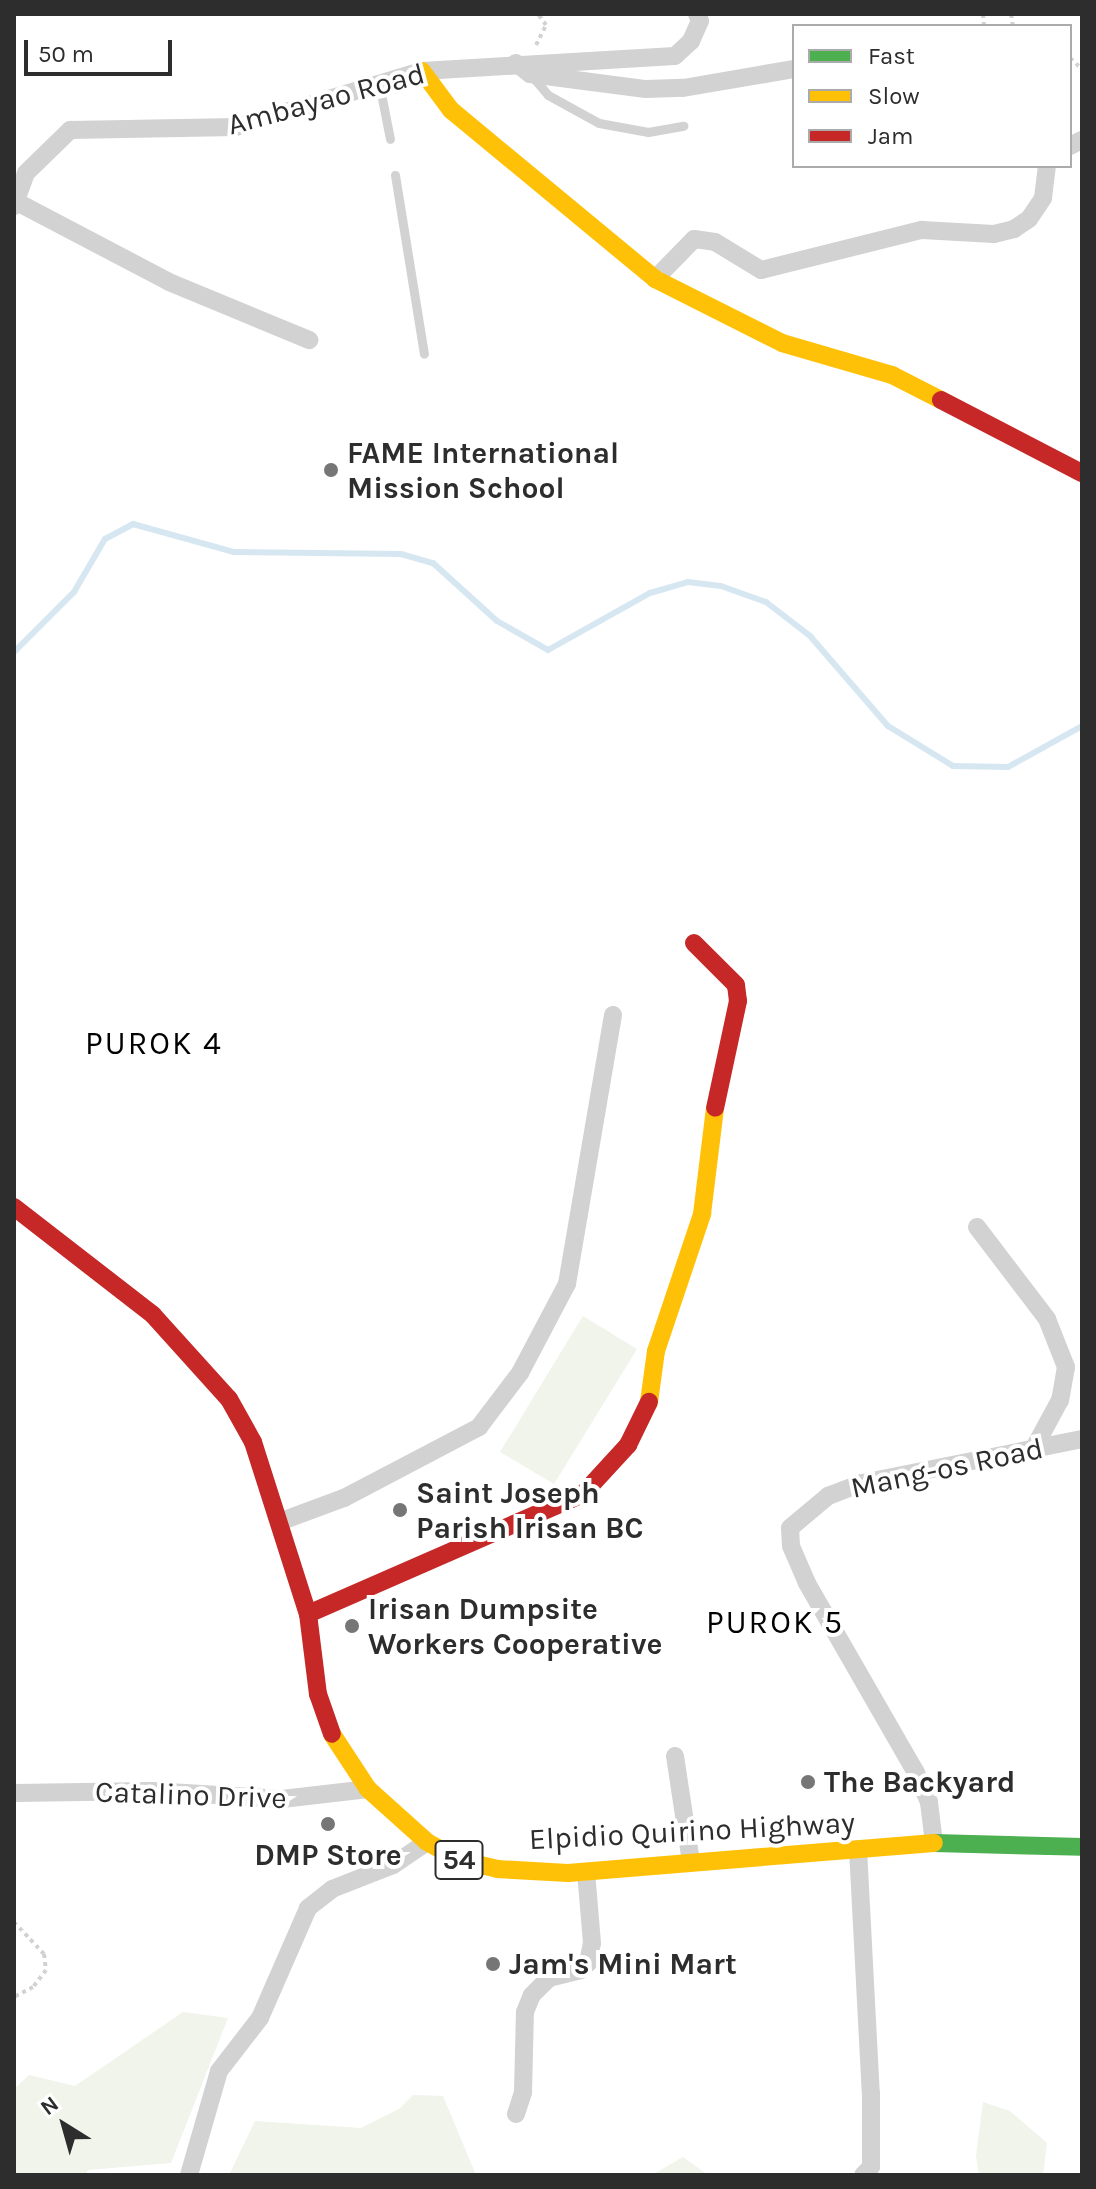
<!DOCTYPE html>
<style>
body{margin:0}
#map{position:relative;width:1096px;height:2189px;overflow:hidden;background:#fff;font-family:Karla,sans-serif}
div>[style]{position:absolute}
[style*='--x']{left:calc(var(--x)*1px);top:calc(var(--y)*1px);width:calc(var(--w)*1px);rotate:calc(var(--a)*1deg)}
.green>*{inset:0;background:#f0f4eb}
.stream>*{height:6px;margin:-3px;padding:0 3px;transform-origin:3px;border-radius:3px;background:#d6e7f1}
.path>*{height:4px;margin-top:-2px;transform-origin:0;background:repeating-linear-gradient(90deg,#d2d2d2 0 4px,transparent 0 8px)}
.lane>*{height:9px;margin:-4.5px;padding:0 4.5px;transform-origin:4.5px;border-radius:4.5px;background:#d2d2d2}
.street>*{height:18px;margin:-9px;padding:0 9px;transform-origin:9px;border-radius:9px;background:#d2d2d2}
.fast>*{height:18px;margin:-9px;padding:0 9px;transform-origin:9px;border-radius:9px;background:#4caf50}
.slow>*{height:18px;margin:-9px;padding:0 9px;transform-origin:9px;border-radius:9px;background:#ffc107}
.jam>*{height:18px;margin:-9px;padding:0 9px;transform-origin:9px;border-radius:9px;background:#c62828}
.dots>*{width:22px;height:22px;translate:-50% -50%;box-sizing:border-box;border:4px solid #fff;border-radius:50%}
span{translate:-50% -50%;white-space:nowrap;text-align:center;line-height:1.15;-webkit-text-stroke:8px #fff;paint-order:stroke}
.shield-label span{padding:2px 6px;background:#fff;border:2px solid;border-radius:6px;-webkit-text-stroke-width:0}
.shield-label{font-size:28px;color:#2d2d2d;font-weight:700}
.street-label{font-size:30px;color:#2d2d2d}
.poi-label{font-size:30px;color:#2d2d2d;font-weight:700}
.left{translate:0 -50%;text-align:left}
.neighbourhood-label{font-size:32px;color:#000;letter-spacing:2px}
.frame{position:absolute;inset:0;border:16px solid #2d2d2d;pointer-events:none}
.legend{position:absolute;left:792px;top:24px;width:280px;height:144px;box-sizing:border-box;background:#fff;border:2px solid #ababab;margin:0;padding:10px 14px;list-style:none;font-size:24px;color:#2d2d2d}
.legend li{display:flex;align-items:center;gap:16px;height:40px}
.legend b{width:40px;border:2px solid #ababab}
.north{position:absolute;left:24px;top:2085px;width:80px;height:80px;-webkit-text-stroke:6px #fff;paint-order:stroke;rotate:323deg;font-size:22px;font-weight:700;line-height:32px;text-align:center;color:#2d2d2d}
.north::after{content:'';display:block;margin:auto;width:28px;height:36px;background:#2d2d2d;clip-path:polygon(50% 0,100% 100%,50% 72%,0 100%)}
.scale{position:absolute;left:24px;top:40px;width:148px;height:36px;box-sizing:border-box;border:4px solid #2d2d2d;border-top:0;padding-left:10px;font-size:24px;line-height:28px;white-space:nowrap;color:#2d2d2d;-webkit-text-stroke:6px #fff;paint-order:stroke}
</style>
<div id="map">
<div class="green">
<div style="clip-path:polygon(583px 1316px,637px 1349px,554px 1484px,500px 1452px)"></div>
<div style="clip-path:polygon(183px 2012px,228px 2018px,171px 2163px,88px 2170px,85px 2175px,14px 2175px,14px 2089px,29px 2075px,75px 2086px)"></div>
<div style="clip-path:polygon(413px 2095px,443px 2096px,476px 2175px,229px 2175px,255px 2121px,361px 2128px,399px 2109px)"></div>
<div style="clip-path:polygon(983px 2102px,1010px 2111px,1047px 2143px,1043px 2175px,979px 2175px,976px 2156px)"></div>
<div style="clip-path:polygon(683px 2157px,708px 2175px,652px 2175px)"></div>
</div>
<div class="stream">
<div style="--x:14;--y:652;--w:85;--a:-45"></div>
<div style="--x:74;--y:592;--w:61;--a:-59.7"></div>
<div style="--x:105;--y:539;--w:32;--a:-28"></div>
<div style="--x:133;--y:524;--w:105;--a:15.5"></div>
<div style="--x:234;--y:552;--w:167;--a:0.7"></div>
<div style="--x:401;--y:554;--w:33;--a:16"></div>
<div style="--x:433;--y:563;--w:86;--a:42.2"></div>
<div style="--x:497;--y:621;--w:59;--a:29.6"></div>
<div style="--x:548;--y:650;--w:117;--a:-29.2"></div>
<div style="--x:650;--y:593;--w:40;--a:-16"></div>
<div style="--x:688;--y:582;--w:33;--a:7"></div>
<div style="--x:721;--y:586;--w:48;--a:19.6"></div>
<div style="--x:766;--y:602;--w:56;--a:37.7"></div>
<div style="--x:810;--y:636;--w:119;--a:49.1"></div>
<div style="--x:888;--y:726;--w:76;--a:31.6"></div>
<div style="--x:953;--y:766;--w:55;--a:1"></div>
<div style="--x:1008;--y:767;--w:85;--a:-29"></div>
</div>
<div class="path">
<div style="--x:983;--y:14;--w:12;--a:85"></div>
<div style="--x:1011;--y:14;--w:12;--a:81"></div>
<div style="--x:536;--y:45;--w:22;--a:-63"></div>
<div style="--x:546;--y:25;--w:14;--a:-126"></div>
<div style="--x:1070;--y:58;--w:16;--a:43"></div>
<div style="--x:14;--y:1922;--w:44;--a:46.8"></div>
<div style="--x:44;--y:1954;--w:16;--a:83"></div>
<div style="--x:46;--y:1970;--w:21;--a:127"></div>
<div style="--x:33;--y:1987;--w:21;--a:152"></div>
</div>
<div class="lane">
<div style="--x:532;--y:76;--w:25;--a:50"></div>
<div style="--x:548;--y:95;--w:58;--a:28.8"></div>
<div style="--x:599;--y:123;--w:50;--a:10.4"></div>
<div style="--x:648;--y:132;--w:36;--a:-10"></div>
<div style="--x:379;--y:83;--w:57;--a:78.9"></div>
<div style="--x:395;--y:175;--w:181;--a:80.8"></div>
</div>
<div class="street">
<div style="--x:516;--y:63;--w:18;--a:38"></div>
<div style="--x:530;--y:74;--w:117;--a:7.4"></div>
<div style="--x:646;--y:89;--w:37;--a:-2"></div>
<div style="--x:683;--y:88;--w:113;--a:-9.7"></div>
<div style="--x:1070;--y:146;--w:13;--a:-27"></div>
<div style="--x:15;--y:201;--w:174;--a:27.7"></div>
<div style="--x:169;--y:282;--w:152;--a:22.5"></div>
<div style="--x:14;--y:206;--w:35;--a:-70"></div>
<div style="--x:26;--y:173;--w:62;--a:-44.3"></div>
<div style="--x:70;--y:130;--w:166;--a:-1"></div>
<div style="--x:236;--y:127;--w:194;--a:-16.8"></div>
<div style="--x:422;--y:71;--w:253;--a:-3.4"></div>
<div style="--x:675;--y:56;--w:22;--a:-43"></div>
<div style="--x:691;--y:41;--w:22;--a:-66"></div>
<div style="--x:700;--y:21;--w:8;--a:-113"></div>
<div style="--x:655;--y:279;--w:56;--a:-45.7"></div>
<div style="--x:694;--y:239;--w:21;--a:8"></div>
<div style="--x:715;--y:242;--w:54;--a:31.3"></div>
<div style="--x:761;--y:270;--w:166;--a:-14"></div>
<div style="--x:922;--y:230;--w:72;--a:3.2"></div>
<div style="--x:994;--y:234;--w:21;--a:-14"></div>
<div style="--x:1014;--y:229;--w:18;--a:-34"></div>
<div style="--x:1029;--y:219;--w:25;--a:-56"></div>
<div style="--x:1043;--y:198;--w:32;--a:-83"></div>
<div style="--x:977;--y:1227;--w:116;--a:52.7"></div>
<div style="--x:1047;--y:1319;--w:52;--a:68.4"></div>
<div style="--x:1066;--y:1367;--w:34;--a:100"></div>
<div style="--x:1060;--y:1400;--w:55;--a:118.4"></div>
<div style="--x:279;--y:1522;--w:69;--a:-20.3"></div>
<div style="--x:344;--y:1498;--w:153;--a:-27.7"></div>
<div style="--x:479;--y:1427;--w:68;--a:-52.8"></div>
<div style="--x:520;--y:1373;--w:101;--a:-62.2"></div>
<div style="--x:567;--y:1284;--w:273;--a:-80.3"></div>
<div style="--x:675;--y:1756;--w:107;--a:81.4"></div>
<div style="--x:14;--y:1793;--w:138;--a:-0.8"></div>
<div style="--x:152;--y:1791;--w:130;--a:3.5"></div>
<div style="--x:282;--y:1799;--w:87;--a:-6.6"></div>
<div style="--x:934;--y:1843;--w:41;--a:-97"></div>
<div style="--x:929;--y:1802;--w:34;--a:-114"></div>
<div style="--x:915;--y:1771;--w:217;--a:-119.9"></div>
<div style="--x:807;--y:1583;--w:40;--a:-113.4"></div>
<div style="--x:791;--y:1546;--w:18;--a:-93"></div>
<div style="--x:790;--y:1528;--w:50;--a:-40.1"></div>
<div style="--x:828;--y:1496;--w:36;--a:-21"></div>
<div style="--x:862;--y:1483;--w:224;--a:-11.3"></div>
<div style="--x:858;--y:1849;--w:244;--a:87"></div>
<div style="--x:871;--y:2093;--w:74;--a:90"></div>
<div style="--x:871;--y:2167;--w:11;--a:135"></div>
<div style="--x:516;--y:2114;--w:23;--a:-72"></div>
<div style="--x:523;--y:2092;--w:80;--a:-88.6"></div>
<div style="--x:525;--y:2012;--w:18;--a:-68"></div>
<div style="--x:532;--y:1995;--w:24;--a:-45"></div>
<div style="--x:549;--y:1978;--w:32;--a:-14"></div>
<div style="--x:580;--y:1970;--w:11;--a:-41"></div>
<div style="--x:588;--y:1963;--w:20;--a:-79"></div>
<div style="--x:592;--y:1943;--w:71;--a:-94.8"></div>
<div style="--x:189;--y:2175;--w:108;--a:-73.9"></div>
<div style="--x:219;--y:2071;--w:67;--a:-52.3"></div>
<div style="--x:260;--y:2018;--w:120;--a:-66.4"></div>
<div style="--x:308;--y:1908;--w:31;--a:-38"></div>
<div style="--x:332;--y:1889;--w:66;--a:-21.5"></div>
<div style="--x:393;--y:1865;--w:41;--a:-34.1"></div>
</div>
<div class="fast">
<div style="--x:934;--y:1843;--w:148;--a:1.5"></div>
</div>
<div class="slow">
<div style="--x:422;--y:71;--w:49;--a:53.4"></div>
<div style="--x:451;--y:110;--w:265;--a:39.6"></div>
<div style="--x:655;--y:279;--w:142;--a:26.7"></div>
<div style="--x:782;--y:343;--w:115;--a:16.2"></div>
<div style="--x:892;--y:375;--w:55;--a:27"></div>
<div style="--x:649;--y:1402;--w:51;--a:-82.2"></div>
<div style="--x:656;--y:1351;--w:145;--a:-71.4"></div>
<div style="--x:702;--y:1214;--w:107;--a:-83"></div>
<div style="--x:332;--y:1734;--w:66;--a:56.8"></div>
<div style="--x:368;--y:1789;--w:79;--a:41.9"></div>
<div style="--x:427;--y:1842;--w:37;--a:29"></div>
<div style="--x:459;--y:1860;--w:39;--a:13"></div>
<div style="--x:497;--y:1869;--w:71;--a:3.2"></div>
<div style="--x:568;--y:1873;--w:367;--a:-4.7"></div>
</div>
<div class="jam">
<div style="--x:941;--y:400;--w:159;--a:27.4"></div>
<div style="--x:694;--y:943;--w:59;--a:45"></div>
<div style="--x:736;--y:985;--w:16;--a:83"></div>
<div style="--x:738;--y:1001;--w:109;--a:102.1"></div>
<div style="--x:14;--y:1207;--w:176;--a:37.8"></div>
<div style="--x:153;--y:1315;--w:113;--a:47.9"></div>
<div style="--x:229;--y:1399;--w:49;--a:60.8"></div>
<div style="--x:253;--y:1442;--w:181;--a:72.3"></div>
<div style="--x:308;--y:1614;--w:81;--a:82.9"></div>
<div style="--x:318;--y:1694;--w:42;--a:70.7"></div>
<div style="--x:308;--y:1614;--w:300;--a:-23.6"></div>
<div style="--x:583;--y:1494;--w:67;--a:-47.4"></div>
<div style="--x:628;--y:1445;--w:48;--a:-64"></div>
</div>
<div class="dots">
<div style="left:331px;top:470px;background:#767676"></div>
<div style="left:400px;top:1510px;background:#767676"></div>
<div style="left:352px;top:1626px;background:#767676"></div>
<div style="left:808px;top:1782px;background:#767676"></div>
<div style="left:328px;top:1824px;background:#767676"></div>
<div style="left:493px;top:1964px;background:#767676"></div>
</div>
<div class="shield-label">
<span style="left:459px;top:1860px">54</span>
</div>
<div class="street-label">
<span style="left:326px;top:99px;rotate:-15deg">Ambayao Road</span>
<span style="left:947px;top:1468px;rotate:-12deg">Mang-os Road</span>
<span style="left:191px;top:1795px;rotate:2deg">Catalino Drive</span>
<span style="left:692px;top:1831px;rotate:-3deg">Elpidio Quirino Highway</span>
</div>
<div class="poi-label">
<span class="left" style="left:347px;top:470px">FAME International<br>Mission School</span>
<span class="left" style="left:416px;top:1510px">Saint Joseph<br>Parish Irisan BC</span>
<span class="left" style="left:368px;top:1626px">Irisan Dumpsite<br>Workers Cooperative</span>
<span class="left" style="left:824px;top:1782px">The Backyard</span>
<span style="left:328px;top:1855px">DMP Store</span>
<span class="left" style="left:509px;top:1964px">Jam's Mini Mart</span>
</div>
<div class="neighbourhood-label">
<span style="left:154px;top:1044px">PUROK 4</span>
<span style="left:775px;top:1623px">PUROK 5</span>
</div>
<div class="frame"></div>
<ul class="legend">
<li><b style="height:10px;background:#4caf50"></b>Fast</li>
<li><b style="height:10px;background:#ffc107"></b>Slow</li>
<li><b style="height:10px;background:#c62828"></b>Jam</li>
</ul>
<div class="north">N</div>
<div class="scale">50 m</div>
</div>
